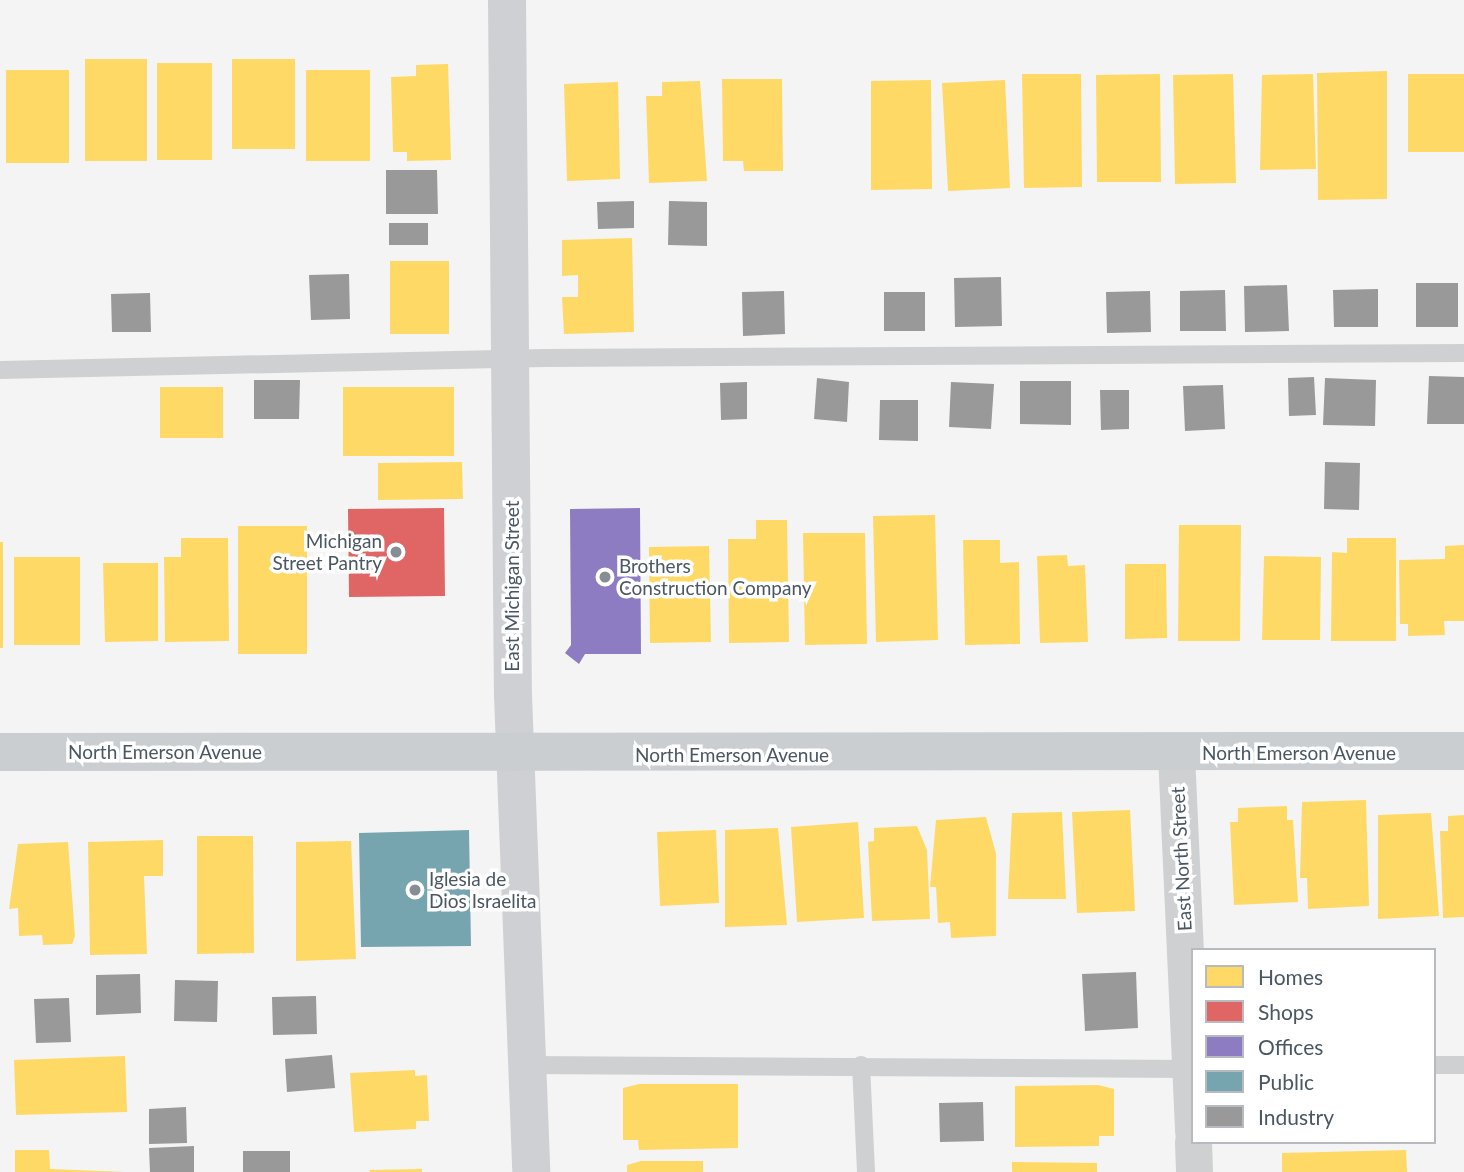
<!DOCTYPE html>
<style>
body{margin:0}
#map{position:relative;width:1464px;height:1172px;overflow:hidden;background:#f4f4f4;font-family:Lato,sans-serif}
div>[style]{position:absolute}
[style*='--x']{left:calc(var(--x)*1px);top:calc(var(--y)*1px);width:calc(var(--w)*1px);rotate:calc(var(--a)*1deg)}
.homes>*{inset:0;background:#ffd966}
.shops>*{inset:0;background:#e06666}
.offices>*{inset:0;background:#8e7cc3}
.public>*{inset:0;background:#76a5af}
.industry>*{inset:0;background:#999}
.service>*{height:18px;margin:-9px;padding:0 9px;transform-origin:9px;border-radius:9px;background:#ced0d2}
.minor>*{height:37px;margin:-18.5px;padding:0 18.5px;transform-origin:18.5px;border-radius:18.5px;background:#ced0d2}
.secondary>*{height:38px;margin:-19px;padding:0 19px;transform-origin:19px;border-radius:19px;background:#ced0d4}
.primary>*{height:38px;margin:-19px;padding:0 19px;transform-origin:19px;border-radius:19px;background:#caced1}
.dots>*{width:19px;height:19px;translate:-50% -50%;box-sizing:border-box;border:4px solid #fff;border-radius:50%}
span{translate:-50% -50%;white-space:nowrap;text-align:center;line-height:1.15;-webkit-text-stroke:7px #fff;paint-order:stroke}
.poi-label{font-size:19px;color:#4a5661}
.right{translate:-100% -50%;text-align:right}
.left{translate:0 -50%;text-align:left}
.street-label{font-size:19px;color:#4a5661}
.legend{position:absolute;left:1191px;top:948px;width:245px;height:196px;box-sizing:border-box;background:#fff;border:2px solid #b7bbc0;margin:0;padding:9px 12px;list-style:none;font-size:21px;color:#4a5661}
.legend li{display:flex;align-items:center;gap:14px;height:35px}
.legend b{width:35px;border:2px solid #b7bbc0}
</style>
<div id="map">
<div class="homes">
<div style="clip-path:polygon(85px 59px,147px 59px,147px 161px,85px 161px)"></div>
<div style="clip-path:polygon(232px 59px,295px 59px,295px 149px,232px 149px)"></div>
<div style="clip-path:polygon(157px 63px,212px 63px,212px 160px,157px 160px)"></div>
<div style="clip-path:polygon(448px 64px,451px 160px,407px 161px,407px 152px,393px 152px,391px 77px,416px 76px,416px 65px)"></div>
<div style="clip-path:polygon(6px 70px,69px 70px,69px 163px,6px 163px)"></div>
<div style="clip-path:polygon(306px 70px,370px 70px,370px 161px,306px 161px)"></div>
<div style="clip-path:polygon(1387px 71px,1387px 199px,1318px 200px,1317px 73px)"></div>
<div style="clip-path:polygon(1022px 74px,1081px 74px,1082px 187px,1024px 188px)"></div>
<div style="clip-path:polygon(1160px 74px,1161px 182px,1097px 182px,1096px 75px)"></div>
<div style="clip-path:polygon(1233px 74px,1236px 183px,1175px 184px,1173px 75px)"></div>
<div style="clip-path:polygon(1313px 74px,1316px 169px,1260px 170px,1262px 75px)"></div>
<div style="clip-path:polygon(1408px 74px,1464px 74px,1464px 152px,1408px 152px)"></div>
<div style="clip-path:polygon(722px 79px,782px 79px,783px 171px,744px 171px,743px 161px,723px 161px)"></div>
<div style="clip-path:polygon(931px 80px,932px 189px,871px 190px,871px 81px)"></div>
<div style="clip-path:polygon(1005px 80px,1010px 188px,948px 191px,942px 83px)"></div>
<div style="clip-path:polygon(700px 81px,707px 181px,649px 183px,646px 96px,662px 96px,662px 82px)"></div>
<div style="clip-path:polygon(618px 82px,620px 179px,567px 181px,564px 84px)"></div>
<div style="clip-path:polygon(632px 238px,634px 332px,564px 334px,562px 297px,578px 297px,578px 275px,562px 276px,562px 240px)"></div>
<div style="clip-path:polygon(390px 261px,449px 261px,449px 334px,390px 334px)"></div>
<div style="clip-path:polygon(160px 387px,223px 387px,223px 438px,160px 438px)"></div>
<div style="clip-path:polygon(343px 387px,454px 387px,454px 456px,343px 456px)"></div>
<div style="clip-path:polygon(462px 462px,463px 499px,378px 500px,378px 463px)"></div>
<div style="clip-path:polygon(935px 515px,938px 640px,876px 642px,873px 516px)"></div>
<div style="clip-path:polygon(756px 520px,787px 520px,789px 642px,729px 643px,728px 539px,756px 539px)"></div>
<div style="clip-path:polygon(1179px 525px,1241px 525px,1240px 641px,1178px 641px)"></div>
<div style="clip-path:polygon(238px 526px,307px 526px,307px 654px,238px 654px)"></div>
<div style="clip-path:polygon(803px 533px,865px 533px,867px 644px,805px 645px)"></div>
<div style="clip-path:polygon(181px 538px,228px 538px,229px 641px,165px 642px,164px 557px,181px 557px)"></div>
<div style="clip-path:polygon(1347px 538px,1396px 538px,1396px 641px,1331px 641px,1332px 552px,1347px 553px)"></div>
<div style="clip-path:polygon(963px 540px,1000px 540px,1000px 563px,1019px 562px,1020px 644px,965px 645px)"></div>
<div style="clip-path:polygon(0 542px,3px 542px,3px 648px,0 648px)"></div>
<div style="clip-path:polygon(1464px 545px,1464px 621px,1444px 621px,1445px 635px,1408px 636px,1408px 624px,1400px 624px,1399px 560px,1445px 559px,1445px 546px)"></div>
<div style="clip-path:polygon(709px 546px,711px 642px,650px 643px,649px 547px)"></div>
<div style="clip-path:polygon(1067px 555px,1068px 566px,1085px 565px,1088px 642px,1040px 643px,1037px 556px)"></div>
<div style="clip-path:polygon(1264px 556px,1321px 557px,1320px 640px,1262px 640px)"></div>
<div style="clip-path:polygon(14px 557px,80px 557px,80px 645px,14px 645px)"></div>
<div style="clip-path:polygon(103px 563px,158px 563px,158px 641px,105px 642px)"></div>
<div style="clip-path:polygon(1125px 564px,1166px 564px,1167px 638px,1125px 639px)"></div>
<div style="clip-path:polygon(1366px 800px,1369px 906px,1308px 909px,1307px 878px,1300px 878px,1302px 802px)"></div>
<div style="clip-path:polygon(1287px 806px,1287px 820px,1293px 820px,1298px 902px,1234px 905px,1230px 822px,1238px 822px,1238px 808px)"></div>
<div style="clip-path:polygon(1130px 810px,1135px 911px,1077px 913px,1072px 812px)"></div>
<div style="clip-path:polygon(1062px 812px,1066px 899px,1008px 899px,1012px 813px)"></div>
<div style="clip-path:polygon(1431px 813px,1439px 916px,1378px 919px,1378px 815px)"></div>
<div style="clip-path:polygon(1464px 815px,1464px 917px,1443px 918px,1440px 831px,1448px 831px,1448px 816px)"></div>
<div style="clip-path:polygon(986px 817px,996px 854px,996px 936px,951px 938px,950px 922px,938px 923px,936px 887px,930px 887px,936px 820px)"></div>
<div style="clip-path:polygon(858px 822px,864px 918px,797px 922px,791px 827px)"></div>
<div style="clip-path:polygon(917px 826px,927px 850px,930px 919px,872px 921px,868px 842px,874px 841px,874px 828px)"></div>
<div style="clip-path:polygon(778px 828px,787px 925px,725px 927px,725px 830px)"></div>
<div style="clip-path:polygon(716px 830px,719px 903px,660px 906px,657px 832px)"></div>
<div style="clip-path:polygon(197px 836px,253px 836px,254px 953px,197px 954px)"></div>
<div style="clip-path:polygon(163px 840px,163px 876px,144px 876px,147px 954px,90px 955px,88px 842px)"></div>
<div style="clip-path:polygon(351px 841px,356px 959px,296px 961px,296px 842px)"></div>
<div style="clip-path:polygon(68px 842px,75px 936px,72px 944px,43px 945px,42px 935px,19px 936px,18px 908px,9px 909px,18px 844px)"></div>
<div style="clip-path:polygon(125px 1056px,127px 1112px,16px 1115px,14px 1060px)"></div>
<div style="clip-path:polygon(415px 1070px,415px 1076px,427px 1075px,429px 1121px,416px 1121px,416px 1129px,354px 1132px,350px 1073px)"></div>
<div style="clip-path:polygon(639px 1084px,738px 1084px,738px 1148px,639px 1150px,638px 1140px,623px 1140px,623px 1088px)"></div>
<div style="clip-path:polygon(1098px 1085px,1114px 1089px,1114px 1136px,1099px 1136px,1099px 1146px,1015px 1147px,1015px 1086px)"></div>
<div style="clip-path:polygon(15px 1150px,49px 1150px,50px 1169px,126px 1172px,15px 1172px)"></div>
<div style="clip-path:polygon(1406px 1150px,1407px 1172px,1282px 1172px,1282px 1153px)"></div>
<div style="clip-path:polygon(641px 1161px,703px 1161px,703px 1172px,627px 1172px,627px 1165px)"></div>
<div style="clip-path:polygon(1012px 1162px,1097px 1163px,1097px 1172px,1012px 1172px)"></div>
<div style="clip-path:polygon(422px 1169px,422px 1172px,370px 1172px,369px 1170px)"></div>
</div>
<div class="shops">
<div style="clip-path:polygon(444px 508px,445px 596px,349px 597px,348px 509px)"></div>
</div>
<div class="offices">
<div style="clip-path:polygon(640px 508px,641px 654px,585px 654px,579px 664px,565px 653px,571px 645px,570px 509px)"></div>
</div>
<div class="public">
<div style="clip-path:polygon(469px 830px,471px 946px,361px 947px,359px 833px)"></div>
</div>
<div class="industry">
<div style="clip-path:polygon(386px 170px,437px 170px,438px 214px,386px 214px)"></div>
<div style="clip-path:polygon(634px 201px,634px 228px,598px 229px,597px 202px)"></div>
<div style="clip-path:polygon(669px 201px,707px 202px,707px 246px,668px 245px)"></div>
<div style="clip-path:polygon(389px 223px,428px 223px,428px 245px,389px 245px)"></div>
<div style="clip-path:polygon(349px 274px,350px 319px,311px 320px,309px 275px)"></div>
<div style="clip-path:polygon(1001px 277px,1002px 326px,955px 327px,954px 278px)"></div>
<div style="clip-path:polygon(1416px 283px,1458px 283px,1458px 327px,1416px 327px)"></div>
<div style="clip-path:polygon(1287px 285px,1289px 331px,1245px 332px,1244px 286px)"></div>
<div style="clip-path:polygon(1378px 289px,1378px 327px,1334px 327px,1333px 290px)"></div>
<div style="clip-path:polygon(1225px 290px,1226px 331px,1180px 331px,1180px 291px)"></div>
<div style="clip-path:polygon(784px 291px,785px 334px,743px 336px,742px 292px)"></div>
<div style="clip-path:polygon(1150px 291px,1151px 332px,1107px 333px,1106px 292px)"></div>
<div style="clip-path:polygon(884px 292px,925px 292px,925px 331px,884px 331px)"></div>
<div style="clip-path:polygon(150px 293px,151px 332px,112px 332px,111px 294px)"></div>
<div style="clip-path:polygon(1429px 376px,1464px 377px,1464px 424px,1427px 424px)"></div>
<div style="clip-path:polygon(1314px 377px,1316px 415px,1289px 416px,1288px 378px)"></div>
<div style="clip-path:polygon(817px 378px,849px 382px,847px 422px,814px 419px)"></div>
<div style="clip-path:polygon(1325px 378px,1376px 380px,1375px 426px,1323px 425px)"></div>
<div style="clip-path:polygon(254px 380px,300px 380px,299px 419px,254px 419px)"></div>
<div style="clip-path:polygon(1020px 381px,1071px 381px,1071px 425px,1020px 424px)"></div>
<div style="clip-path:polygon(747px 382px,747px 419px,721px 420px,720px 383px)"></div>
<div style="clip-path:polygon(951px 382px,994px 384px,991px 429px,949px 427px)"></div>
<div style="clip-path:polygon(1223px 385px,1225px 429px,1185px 431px,1183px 386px)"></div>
<div style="clip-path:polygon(1100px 390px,1129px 390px,1129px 429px,1101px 430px)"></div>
<div style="clip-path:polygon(880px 400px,918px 400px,918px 441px,879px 440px)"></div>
<div style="clip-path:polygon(1325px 462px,1360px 463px,1359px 510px,1324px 509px)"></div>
<div style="clip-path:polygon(1136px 972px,1138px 1028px,1085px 1031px,1082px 974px)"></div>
<div style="clip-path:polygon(140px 974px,141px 1013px,96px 1015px,96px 975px)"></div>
<div style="clip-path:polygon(175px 980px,218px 981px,217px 1022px,174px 1021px)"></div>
<div style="clip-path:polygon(316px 996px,317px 1034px,273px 1035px,272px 997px)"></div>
<div style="clip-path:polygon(69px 998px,71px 1042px,36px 1043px,34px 999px)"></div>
<div style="clip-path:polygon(332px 1055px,335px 1088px,287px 1092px,285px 1059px)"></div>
<div style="clip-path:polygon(983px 1102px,984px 1141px,940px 1142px,939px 1103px)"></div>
<div style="clip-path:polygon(186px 1107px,187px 1143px,149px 1144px,149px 1109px)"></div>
<div style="clip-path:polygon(194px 1146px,194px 1172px,150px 1172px,149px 1148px)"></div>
<div style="clip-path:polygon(243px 1151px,290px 1151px,290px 1172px,243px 1172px)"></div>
</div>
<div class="service">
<div style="--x:0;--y:370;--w:545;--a:-1.26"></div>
<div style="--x:545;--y:358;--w:919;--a:-0.31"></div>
<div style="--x:527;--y:1065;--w:666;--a:0.34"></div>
<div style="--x:861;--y:1065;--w:107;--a:87.3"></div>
<div style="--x:1434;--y:1065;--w:30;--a:0"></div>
</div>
<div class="minor">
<div style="--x:1176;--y:754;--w:378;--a:87.4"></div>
<div style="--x:1193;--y:1142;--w:30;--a:88"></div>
</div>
<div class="secondary">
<div style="--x:507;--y:0;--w:695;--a:89.51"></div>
<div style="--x:513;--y:695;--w:477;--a:87.8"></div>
</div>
<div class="primary">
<div style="--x:0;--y:752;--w:1464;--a:-0.04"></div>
</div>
<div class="dots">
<div style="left:396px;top:552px;background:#868d94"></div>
<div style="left:605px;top:577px;background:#868d94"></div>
<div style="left:415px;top:890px;background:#868d94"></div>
</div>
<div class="poi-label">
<span class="right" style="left:382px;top:552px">Michigan<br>Street Pantry</span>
<span class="left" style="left:619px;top:577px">Brothers<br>Construction Company</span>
<span class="left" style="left:429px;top:890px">Iglesia de<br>Dios Israelita</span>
</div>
<div class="street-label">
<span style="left:512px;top:586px;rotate:-90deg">East Michigan Street</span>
<span style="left:165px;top:752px">North Emerson Avenue</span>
<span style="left:1299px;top:753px">North Emerson Avenue</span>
<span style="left:732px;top:755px">North Emerson Avenue</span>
<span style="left:1181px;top:859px;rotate:-93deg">East North Street</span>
</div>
<ul class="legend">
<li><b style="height:19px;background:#ffd966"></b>Homes</li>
<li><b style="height:19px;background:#e06666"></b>Shops</li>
<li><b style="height:19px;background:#8e7cc3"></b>Offices</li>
<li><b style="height:19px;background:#76a5af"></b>Public</li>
<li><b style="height:19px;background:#999"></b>Industry</li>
</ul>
</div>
